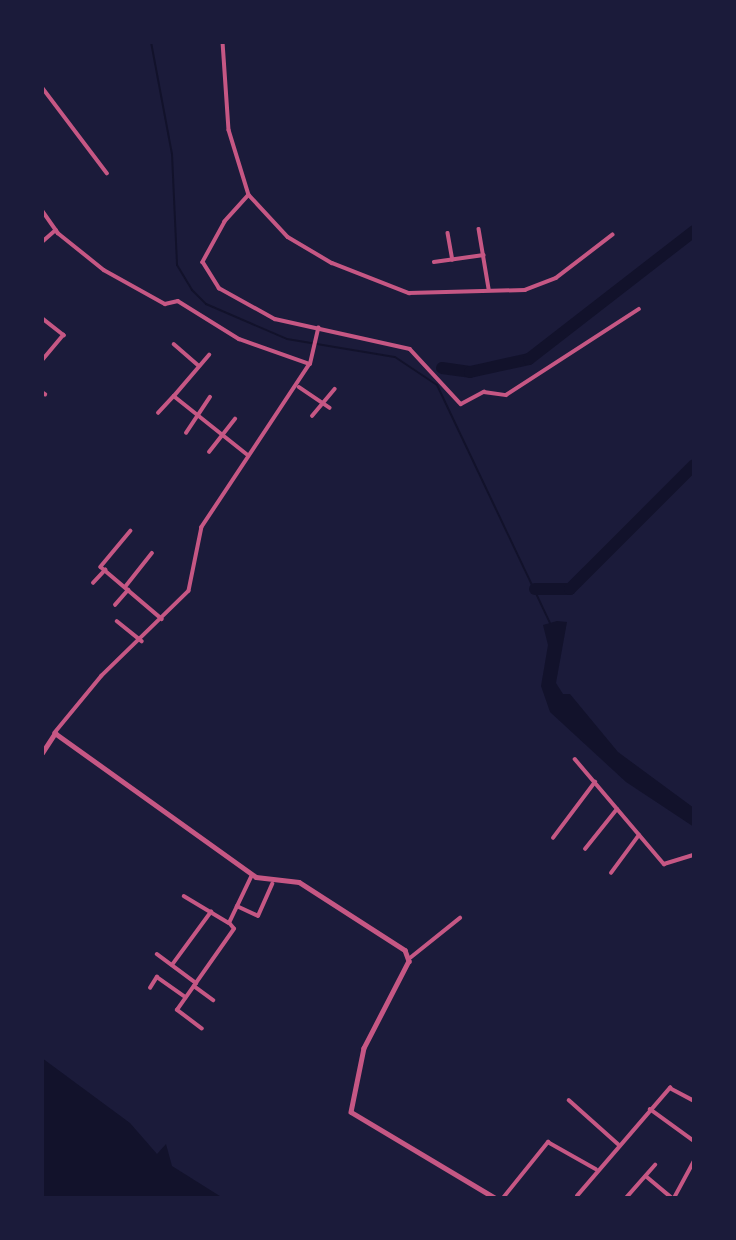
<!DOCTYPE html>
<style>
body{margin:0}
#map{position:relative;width:736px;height:1240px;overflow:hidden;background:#1b1b3a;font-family:Inter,sans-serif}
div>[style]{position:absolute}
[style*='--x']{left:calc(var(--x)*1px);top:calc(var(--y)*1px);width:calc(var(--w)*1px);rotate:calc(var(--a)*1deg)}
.water>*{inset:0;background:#12122b}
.stream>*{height:2px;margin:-1px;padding:0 1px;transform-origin:1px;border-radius:1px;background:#12122b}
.river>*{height:12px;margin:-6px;padding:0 6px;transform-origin:6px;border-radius:6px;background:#12122b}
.minor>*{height:3.5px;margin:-1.75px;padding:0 1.75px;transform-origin:1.75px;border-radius:1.75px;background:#c65784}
.tertiary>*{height:4.5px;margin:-2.25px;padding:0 2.25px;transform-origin:2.25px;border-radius:2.25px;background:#c65784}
span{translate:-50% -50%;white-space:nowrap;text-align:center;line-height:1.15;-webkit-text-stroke:7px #1b1b3a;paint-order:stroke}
.frame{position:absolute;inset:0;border:44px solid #1b1b3a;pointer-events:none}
</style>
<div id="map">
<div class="water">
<div style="clip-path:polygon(557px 621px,567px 622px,556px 683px,563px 694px,570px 694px,618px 752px,694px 808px,694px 827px,626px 782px,550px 712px,541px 686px,548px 645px,543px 625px)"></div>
<div style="clip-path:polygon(42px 1058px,130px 1123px,157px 1154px,166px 1144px,172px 1166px,223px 1198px,42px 1198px)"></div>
</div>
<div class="stream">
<div style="--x:151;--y:42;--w:114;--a:79.4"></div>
<div style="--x:172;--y:154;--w:111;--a:87.4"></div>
<div style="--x:177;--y:265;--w:29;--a:59"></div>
<div style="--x:192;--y:290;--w:20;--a:45"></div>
<div style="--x:206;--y:304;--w:88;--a:23.4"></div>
<div style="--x:287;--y:339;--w:109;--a:9.5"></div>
<div style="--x:395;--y:357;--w:50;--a:33.7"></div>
<div style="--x:437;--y:385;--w:263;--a:64.6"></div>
</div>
<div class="river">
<div style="--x:442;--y:368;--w:28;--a:8"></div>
<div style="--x:470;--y:372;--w:60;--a:-12.4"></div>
<div style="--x:529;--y:359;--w:209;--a:-37.8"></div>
<div style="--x:535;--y:589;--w:35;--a:0"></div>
<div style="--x:570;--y:589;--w:175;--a:-45"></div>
</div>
<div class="minor">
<div style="--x:223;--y:42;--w:88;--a:86.1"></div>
<div style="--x:229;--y:130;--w:68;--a:72.9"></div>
<div style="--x:249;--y:195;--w:57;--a:47.1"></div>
<div style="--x:288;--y:237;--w:51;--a:30.6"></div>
<div style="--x:332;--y:263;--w:83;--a:21.3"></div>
<div style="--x:409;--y:293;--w:116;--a:-1.5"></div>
<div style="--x:525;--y:290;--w:33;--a:-21"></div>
<div style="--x:556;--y:278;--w:71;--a:-37.5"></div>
<div style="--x:42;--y:87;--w:108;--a:52.9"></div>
<div style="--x:249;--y:195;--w:36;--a:132"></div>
<div style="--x:225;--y:222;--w:46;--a:118.8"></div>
<div style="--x:203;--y:262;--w:31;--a:58"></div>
<div style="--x:219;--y:288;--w:64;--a:29"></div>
<div style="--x:275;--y:319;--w:138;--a:12.5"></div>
<div style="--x:410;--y:349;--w:75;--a:47.2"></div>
<div style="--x:461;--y:404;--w:26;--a:-28"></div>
<div style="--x:484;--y:392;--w:22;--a:8"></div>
<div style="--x:506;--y:395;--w:158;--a:-32.9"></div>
<div style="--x:42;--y:210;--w:28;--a:55"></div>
<div style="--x:58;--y:233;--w:59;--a:38.8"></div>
<div style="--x:104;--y:270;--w:70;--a:29.1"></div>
<div style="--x:165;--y:304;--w:13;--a:-13"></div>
<div style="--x:178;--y:301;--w:72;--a:31.9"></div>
<div style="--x:239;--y:339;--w:75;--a:19.4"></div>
<div style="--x:310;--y:364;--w:196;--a:123.5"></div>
<div style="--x:202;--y:527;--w:65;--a:101.5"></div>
<div style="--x:189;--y:591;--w:122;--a:135.7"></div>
<div style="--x:102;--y:676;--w:74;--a:129.5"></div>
<div style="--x:479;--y:229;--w:61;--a:80.5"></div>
<div style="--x:448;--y:233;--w:27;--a:80"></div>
<div style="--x:42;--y:242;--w:18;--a:-41"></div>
<div style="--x:434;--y:262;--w:50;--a:-8"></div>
<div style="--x:42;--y:318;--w:28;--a:38"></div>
<div style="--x:64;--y:335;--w:34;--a:130"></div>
<div style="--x:174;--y:344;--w:33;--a:41"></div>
<div style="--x:310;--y:364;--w:37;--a:-77"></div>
<div style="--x:299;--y:387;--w:37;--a:34"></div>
<div style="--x:42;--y:392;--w:4;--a:34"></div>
<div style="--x:174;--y:396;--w:54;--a:-49.5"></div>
<div style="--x:158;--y:413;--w:23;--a:-47"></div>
<div style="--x:174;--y:396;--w:95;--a:38.6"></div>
<div style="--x:312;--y:416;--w:35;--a:-50"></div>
<div style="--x:186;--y:433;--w:43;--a:-56.3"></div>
<div style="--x:209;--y:452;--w:42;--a:-51.8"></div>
<div style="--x:131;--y:531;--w:47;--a:129.8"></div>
<div style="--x:101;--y:567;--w:80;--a:40.4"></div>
<div style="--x:93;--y:583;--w:18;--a:-47"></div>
<div style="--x:125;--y:587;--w:43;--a:-51.5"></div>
<div style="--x:115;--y:605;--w:20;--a:-49"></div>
<div style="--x:117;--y:621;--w:32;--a:39"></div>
<div style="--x:575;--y:759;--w:138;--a:49.7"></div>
<div style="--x:664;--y:864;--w:31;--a:-17"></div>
<div style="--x:553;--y:838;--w:70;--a:-53.1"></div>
<div style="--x:585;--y:849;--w:51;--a:-51.3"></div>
<div style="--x:611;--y:873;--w:47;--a:-53.6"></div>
<div style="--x:184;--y:896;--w:52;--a:31"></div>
<div style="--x:237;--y:906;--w:23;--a:25"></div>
<div style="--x:258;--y:916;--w:35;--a:-66"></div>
<div style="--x:157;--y:954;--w:49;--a:36.6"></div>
<div style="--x:410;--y:958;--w:64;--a:-38.7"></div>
<div style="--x:172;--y:965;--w:66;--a:-53.7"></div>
<div style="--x:194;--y:986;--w:24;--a:36"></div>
<div style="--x:150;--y:988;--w:13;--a:-58"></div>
<div style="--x:157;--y:977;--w:35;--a:35"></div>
<div style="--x:202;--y:1029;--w:31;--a:-143"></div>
<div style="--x:177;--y:1010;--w:99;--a:-54.9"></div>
<div style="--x:234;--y:929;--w:8;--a:-130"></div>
<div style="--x:229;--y:923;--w:53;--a:-64.4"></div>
<div style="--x:569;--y:1100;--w:66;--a:41.9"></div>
<div style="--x:650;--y:1109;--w:54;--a:36"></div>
<div style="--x:646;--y:1176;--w:34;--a:40"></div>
<div style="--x:577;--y:1196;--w:143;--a:-49.3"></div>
<div style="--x:670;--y:1088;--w:27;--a:28"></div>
<div style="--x:503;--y:1198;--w:72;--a:-51.2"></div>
<div style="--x:548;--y:1142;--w:55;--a:29.4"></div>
<div style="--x:626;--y:1198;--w:44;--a:-48.7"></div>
<div style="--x:674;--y:1198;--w:42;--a:-61.6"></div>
</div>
<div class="tertiary">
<div style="--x:42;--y:753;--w:24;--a:-57"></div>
<div style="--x:55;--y:733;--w:247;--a:35.6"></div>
<div style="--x:256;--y:877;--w:43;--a:6.6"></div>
<div style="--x:299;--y:882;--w:126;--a:32.7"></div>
<div style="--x:405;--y:950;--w:12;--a:70"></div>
<div style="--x:409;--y:961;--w:98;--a:117.3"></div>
<div style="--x:364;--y:1048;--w:65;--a:101.5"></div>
<div style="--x:351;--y:1112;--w:168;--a:30.8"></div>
</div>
<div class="frame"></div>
</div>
